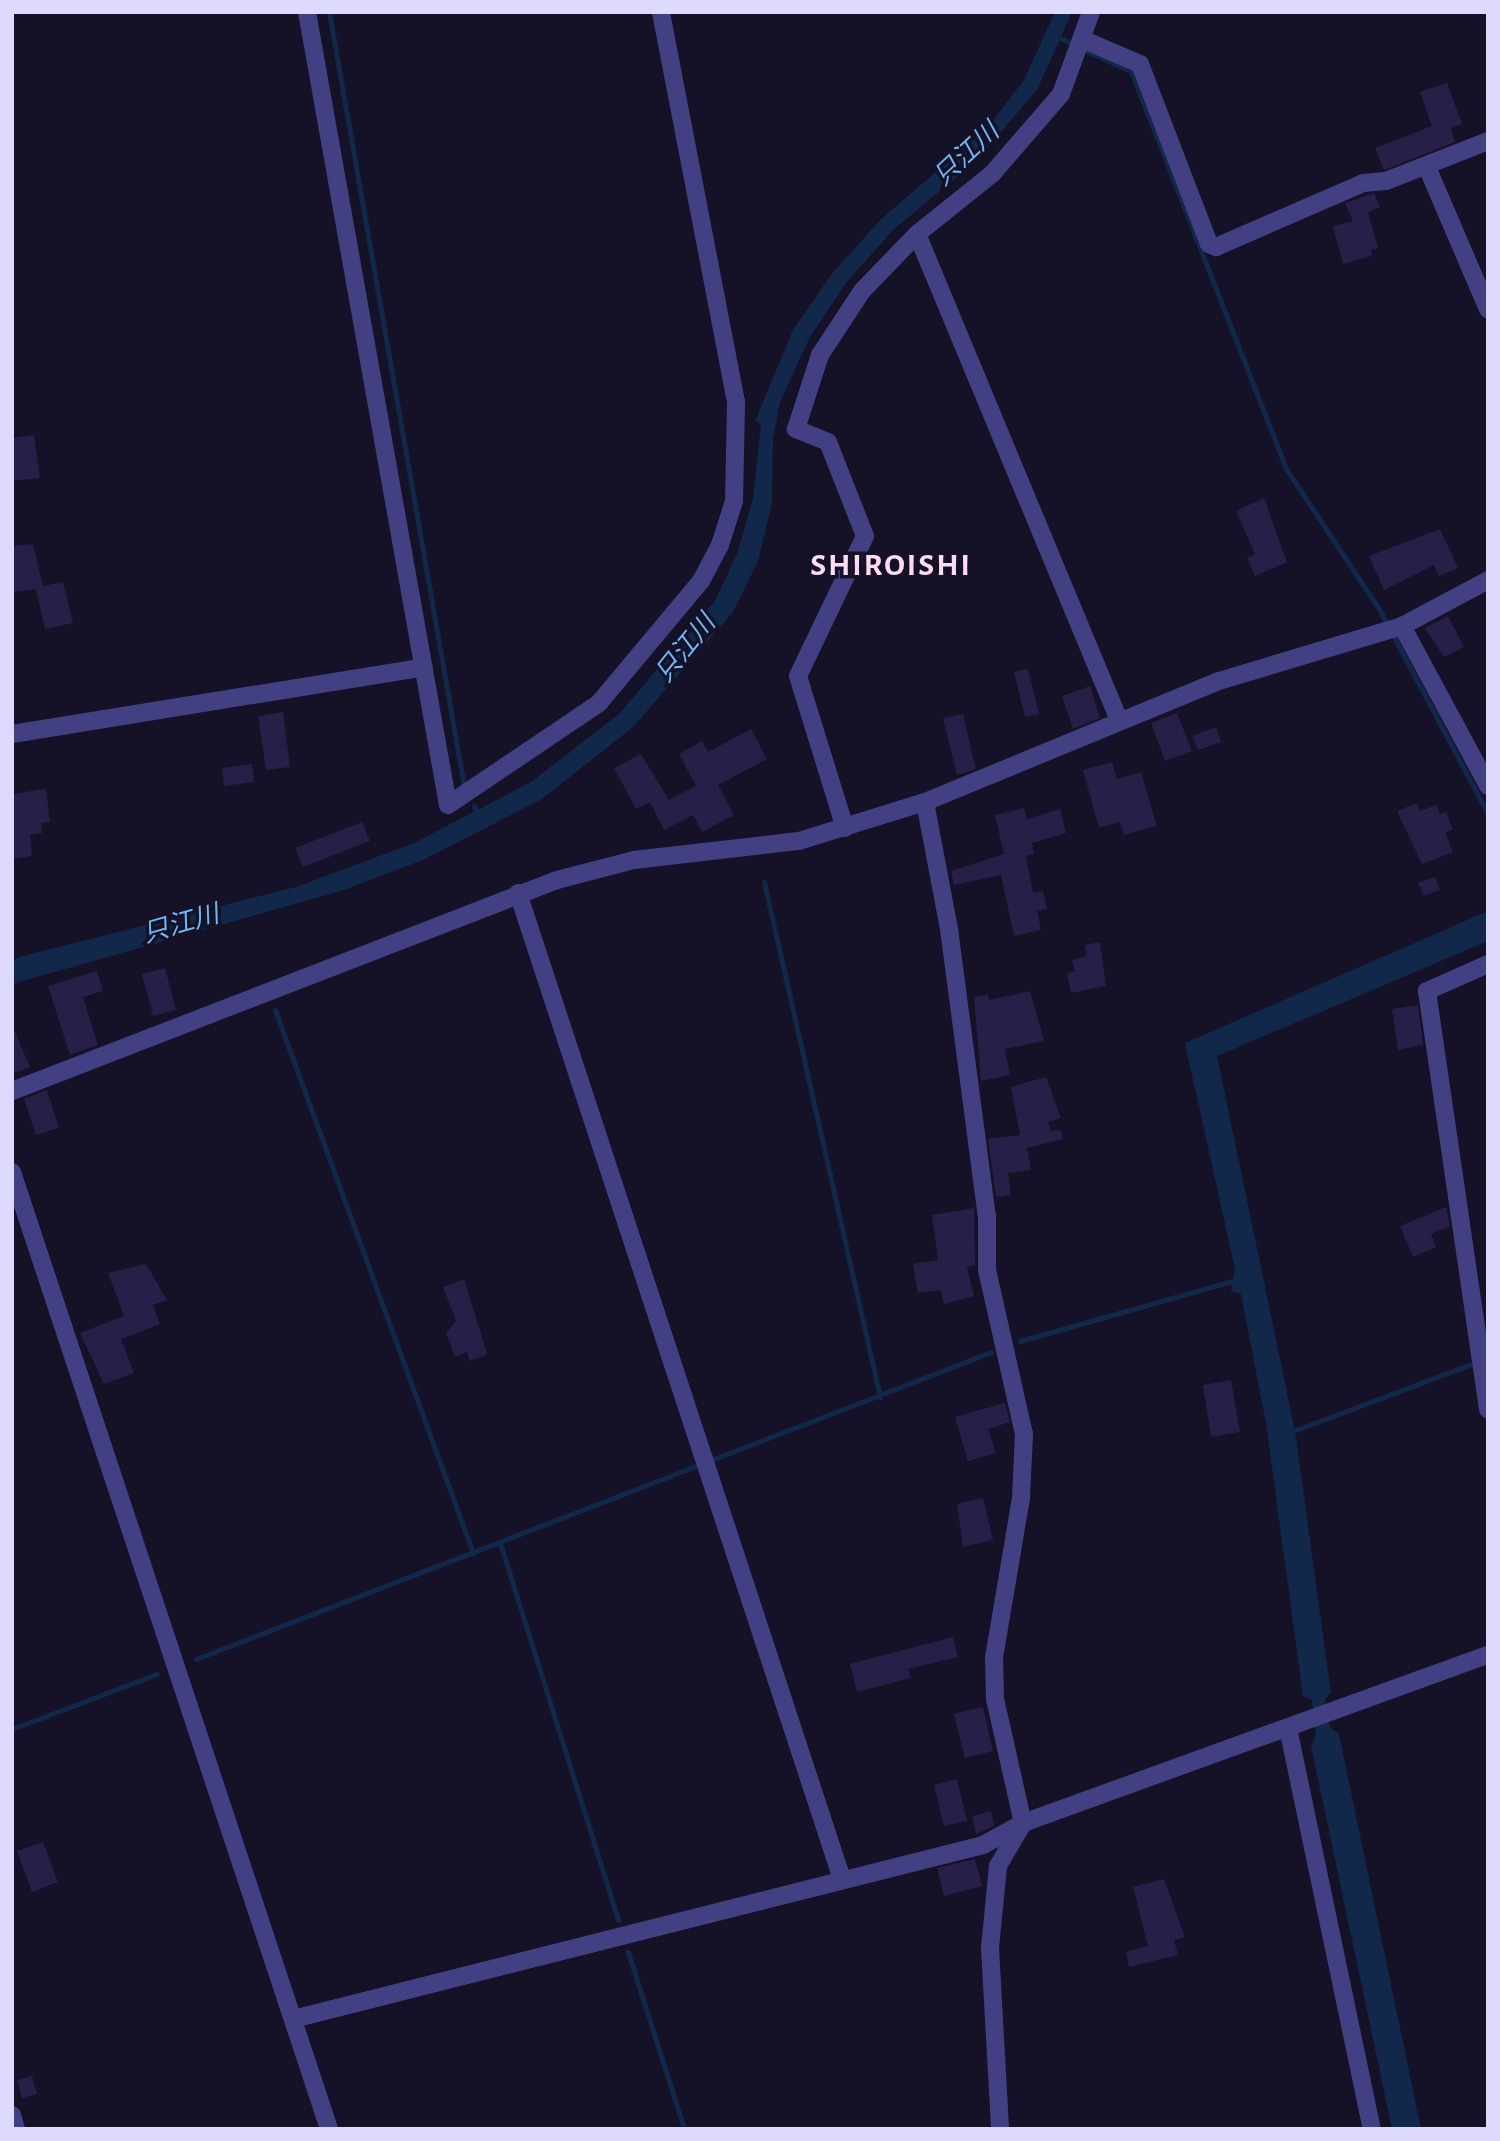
<!DOCTYPE html>
<meta charset="utf-8">
<style>
body{margin:0}
#map{position:relative;width:1500px;height:2141px;overflow:hidden;background:#151127;font-family:"Alegreya Sans","Noto Sans JP",sans-serif}
div>[style]{position:absolute}
[style*='--x']{left:calc(var(--x)*1px);top:calc(var(--y)*1px);width:calc(var(--w)*1px);rotate:calc(var(--a)*1deg)}
.water>*{inset:0;background:#12284b}
.stream>*{height:5px;margin:-2.5px;padding:0 2.5px;transform-origin:2.5px;border-radius:2.5px;background:#12284b}
.building>*{inset:0;background:#271f47}
.minor>*{height:18px;margin:-9px;padding:0 9px;transform-origin:9px;border-radius:9px;background:#424083}
.tertiary>*{height:18px;margin:-9px;padding:0 9px;transform-origin:9px;border-radius:9px;background:#424083}
span{translate:-50% -50%;white-space:nowrap;text-align:center;line-height:1.15;-webkit-text-stroke:7px #151127;paint-order:stroke}
.water-label{font-size:26px;color:#6fb8f6;font-style:italic}
.district-label{font-size:32px;color:#fddcf1;font-weight:700;letter-spacing:2px}
.frame{position:absolute;inset:0;border:14px solid #dedafd;pointer-events:none}
</style>
<div id="map">
<div class="water">
<div style="clip-path:polygon(1055px 12px,1072px 12px,1037px 90px,976px 161px,893px 230px,846px 283px,810px 337px,780px 402px,773px 439px,772px 503px,758px 561px,733px 612px,633px 727px,542px 799px,423px 860px,344px 890px,12px 984px,12px 961px,19px 957px,296px 887px,414px 843px,531px 782px,619px 714px,715px 601px,737px 554px,753px 499px,761px 424px,755px 421px,793px 330px,831px 275px,880px 220px,988px 127px,1024px 80px)"></div>
<div style="clip-path:polygon(1488px 911px,1488px 941px,1217px 1056px,1295px 1431px,1331px 1693px,1325px 1699px,1330px 1727px,1339px 1734px,1421px 2129px,1392px 2129px,1311px 1746px,1316px 1735px,1312px 1700px,1303px 1696px,1266px 1423px,1241px 1294px,1231px 1291px,1235px 1269px,1185px 1043px)"></div>
</div>
<div class="stream">
<div style="--x:329;--y:12;--w:786;--a:80.11"></div>
<div style="--x:1056;--y:36;--w:22;--a:24"></div>
<div style="--x:1084;--y:50;--w:51;--a:24.1"></div>
<div style="--x:1131;--y:71;--w:425;--a:68.7"></div>
<div style="--x:1285;--y:467;--w:170;--a:56.5"></div>
<div style="--x:1379;--y:609;--w:232;--a:62"></div>
<div style="--x:474;--y:806;--w:15;--a:62"></div>
<div style="--x:764;--y:882;--w:528;--a:77.31"></div>
<div style="--x:275;--y:1010;--w:578;--a:69.97"></div>
<div style="--x:1488;--y:1297;--w:20;--a:90"></div>
<div style="--x:1020;--y:1341;--w:224;--a:-15.8"></div>
<div style="--x:1288;--y:1433;--w:197;--a:-20.6"></div>
<div style="--x:500;--y:1543;--w:395;--a:72.6"></div>
<div style="--x:196;--y:1659;--w:852;--a:-21.11"></div>
<div style="--x:12;--y:1729;--w:155;--a:-20.8"></div>
<div style="--x:628;--y:1952;--w:186;--a:72.4"></div>
</div>
<div class="building">
<div style="clip-path:polygon(1447px 83px,1462px 124px,1451px 128px,1455px 142px,1384px 170px,1375px 148px,1432px 126px,1420px 92px)"></div>
<div style="clip-path:polygon(1374px 193px,1380px 207px,1368px 212px,1378px 248px,1371px 250px,1372px 256px,1343px 264px,1333px 226px,1353px 221px,1345px 203px)"></div>
<div style="clip-path:polygon(34px 435px,40px 478px,12px 481px,12px 438px)"></div>
<div style="clip-path:polygon(1264px 498px,1287px 562px,1255px 576px,1247px 558px,1255px 554px,1236px 511px)"></div>
<div style="clip-path:polygon(1440px 529px,1458px 568px,1439px 576px,1434px 565px,1384px 590px,1369px 556px)"></div>
<div style="clip-path:polygon(33px 544px,43px 586px,63px 582px,73px 623px,45px 629px,36px 589px,12px 592px,12px 546px)"></div>
<div style="clip-path:polygon(1448px 616px,1464px 647px,1444px 657px,1425px 628px)"></div>
<div style="clip-path:polygon(1028px 669px,1039px 714px,1025px 717px,1014px 672px)"></div>
<div style="clip-path:polygon(1090px 686px,1100px 718px,1073px 729px,1062px 696px)"></div>
<div style="clip-path:polygon(283px 712px,290px 767px,266px 770px,258px 716px)"></div>
<div style="clip-path:polygon(1177px 713px,1192px 751px,1165px 761px,1151px 723px)"></div>
<div style="clip-path:polygon(963px 714px,976px 769px,957px 775px,943px 718px)"></div>
<div style="clip-path:polygon(1216px 727px,1221px 742px,1198px 750px,1192px 736px)"></div>
<div style="clip-path:polygon(751px 729px,767px 759px,718px 785px,734px 815px,702px 832px,693px 815px,664px 830px,650px 802px,636px 809px,614px 768px,641px 754px,669px 800px,696px 786px,679px 754px,702px 741px,708px 752px)"></div>
<div style="clip-path:polygon(1112px 762px,1117px 779px,1141px 772px,1157px 826px,1124px 835px,1120px 822px,1099px 828px,1083px 770px)"></div>
<div style="clip-path:polygon(252px 764px,254px 782px,224px 786px,222px 768px)"></div>
<div style="clip-path:polygon(46px 789px,50px 822px,41px 823px,42px 833px,30px 835px,32px 856px,12px 859px,12px 794px)"></div>
<div style="clip-path:polygon(1417px 803px,1420px 811px,1436px 805px,1440px 814px,1446px 812px,1453px 830px,1445px 832px,1453px 852px,1422px 864px,1397px 811px)"></div>
<div style="clip-path:polygon(1024px 808px,1027px 819px,1060px 809px,1066px 833px,1032px 843px,1034px 854px,1026px 856px,1033px 893px,1043px 891px,1047px 909px,1037px 911px,1041px 930px,1014px 936px,1001px 875px,954px 885px,951px 871px,1004px 854px,995px 815px)"></div>
<div style="clip-path:polygon(362px 822px,370px 841px,303px 867px,295px 848px)"></div>
<div style="clip-path:polygon(1435px 877px,1440px 890px,1424px 896px,1418px 883px)"></div>
<div style="clip-path:polygon(1100px 942px,1106px 986px,1071px 993px,1067px 973px,1075px 972px,1072px 960px,1087px 956px,1085px 945px)"></div>
<div style="clip-path:polygon(165px 968px,176px 1010px,153px 1016px,142px 974px)"></div>
<div style="clip-path:polygon(97px 971px,103px 991px,83px 997px,98px 1045px,70px 1055px,48px 986px)"></div>
<div style="clip-path:polygon(1030px 991px,1044px 1041px,1005px 1049px,1010px 1075px,981px 1081px,974px 997px,988px 995px,989px 1000px)"></div>
<div style="clip-path:polygon(1418px 1005px,1423px 1045px,1398px 1050px,1392px 1009px)"></div>
<div style="clip-path:polygon(12px 1025px,30px 1067px,12px 1074px)"></div>
<div style="clip-path:polygon(1046px 1077px,1061px 1118px,1048px 1122px,1051px 1131px,1061px 1130px,1063px 1139px,1027px 1148px,1031px 1170px,1008px 1173px,1011px 1195px,996px 1197px,988px 1139px,1020px 1135px,1011px 1087px)"></div>
<div style="clip-path:polygon(47px 1090px,59px 1128px,36px 1135px,24px 1099px)"></div>
<div style="clip-path:polygon(1446px 1207px,1450px 1226px,1431px 1234px,1436px 1247px,1413px 1257px,1400px 1226px)"></div>
<div style="clip-path:polygon(974px 1208px,975px 1265px,967px 1267px,974px 1296px,944px 1304px,941px 1290px,918px 1293px,913px 1264px,938px 1260px,932px 1215px)"></div>
<div style="clip-path:polygon(146px 1264px,167px 1300px,153px 1305px,160px 1324px,121px 1339px,134px 1373px,104px 1384px,80px 1333px,124px 1316px,108px 1273px)"></div>
<div style="clip-path:polygon(464px 1279px,487px 1354px,470px 1361px,467px 1352px,455px 1357px,446px 1333px,456px 1321px,443px 1287px)"></div>
<div style="clip-path:polygon(1231px 1380px,1240px 1432px,1211px 1437px,1203px 1385px)"></div>
<div style="clip-path:polygon(1005px 1403px,1010px 1422px,988px 1429px,996px 1453px,968px 1461px,955px 1417px)"></div>
<div style="clip-path:polygon(983px 1498px,993px 1540px,963px 1547px,957px 1504px)"></div>
<div style="clip-path:polygon(953px 1637px,958px 1657px,908px 1669px,911px 1678px,857px 1692px,850px 1664px)"></div>
<div style="clip-path:polygon(983px 1707px,993px 1751px,965px 1758px,954px 1714px)"></div>
<div style="clip-path:polygon(957px 1779px,967px 1821px,944px 1826px,934px 1785px)"></div>
<div style="clip-path:polygon(991px 1811px,994px 1826px,976px 1834px,972px 1816px)"></div>
<div style="clip-path:polygon(43px 1842px,58px 1882px,32px 1892px,17px 1851px)"></div>
<div style="clip-path:polygon(975px 1859px,982px 1886px,944px 1896px,937px 1868px)"></div>
<div style="clip-path:polygon(1164px 1879px,1185px 1937px,1174px 1940px,1178px 1955px,1129px 1967px,1126px 1952px,1148px 1946px,1133px 1887px)"></div>
<div style="clip-path:polygon(32px 2076px,37px 2094px,22px 2098px,17px 2080px)"></div>
</div>
<div class="minor">
<div style="--x:307;--y:12;--w:805;--a:79.92"></div>
<div style="--x:448;--y:805;--w:182;--a:-34"></div>
<div style="--x:599;--y:703;--w:159;--a:-50.1"></div>
<div style="--x:701;--y:581;--w:41;--a:-62.2"></div>
<div style="--x:720;--y:545;--w:46;--a:-72.3"></div>
<div style="--x:734;--y:501;--w:99;--a:-88.8"></div>
<div style="--x:736;--y:402;--w:397;--a:-100.9"></div>
<div style="--x:1084;--y:40;--w:61;--a:23.2"></div>
<div style="--x:1140;--y:64;--w:193;--a:69"></div>
<div style="--x:1209;--y:244;--w:8;--a:23"></div>
<div style="--x:1216;--y:247;--w:160;--a:-23.5"></div>
<div style="--x:1363;--y:183;--w:23;--a:-5"></div>
<div style="--x:1386;--y:181;--w:110;--a:-21.4"></div>
<div style="--x:1427;--y:167;--w:155;--a:66.8"></div>
<div style="--x:917;--y:234;--w:526;--a:67.43"></div>
<div style="--x:1402;--y:626;--w:182;--a:61.7"></div>
<div style="--x:12;--y:734;--w:417;--a:-9.2"></div>
<div style="--x:925;--y:802;--w:129;--a:79.3"></div>
<div style="--x:949;--y:929;--w:290;--a:82.5"></div>
<div style="--x:987;--y:1216;--w:54;--a:90"></div>
<div style="--x:987;--y:1270;--w:168;--a:77.3"></div>
<div style="--x:1024;--y:1434;--w:64;--a:92.7"></div>
<div style="--x:1021;--y:1498;--w:161;--a:99.6"></div>
<div style="--x:994;--y:1657;--w:42;--a:88.6"></div>
<div style="--x:995;--y:1699;--w:127;--a:77.3"></div>
<div style="--x:1023;--y:1823;--w:50;--a:120.2"></div>
<div style="--x:998;--y:1866;--w:82;--a:95.6"></div>
<div style="--x:990;--y:1948;--w:181;--a:86.8"></div>
<div style="--x:845;--y:828;--w:159;--a:-107.2"></div>
<div style="--x:798;--y:676;--w:155;--a:-64.4"></div>
<div style="--x:865;--y:536;--w:101;--a:-111.5"></div>
<div style="--x:828;--y:442;--w:35;--a:-158"></div>
<div style="--x:796;--y:429;--w:78;--a:-72"></div>
<div style="--x:820;--y:355;--w:77;--a:-56.7"></div>
<div style="--x:862;--y:291;--w:79;--a:-46"></div>
<div style="--x:917;--y:234;--w:96;--a:-38.7"></div>
<div style="--x:992;--y:174;--w:106;--a:-49.2"></div>
<div style="--x:1061;--y:94;--w:87;--a:-69.9"></div>
<div style="--x:518;--y:893;--w:1038;--a:71.81"></div>
<div style="--x:1488;--y:964;--w:67;--a:156.1"></div>
<div style="--x:1427;--y:991;--w:423;--a:81.7"></div>
<div style="--x:12;--y:1091;--w:584;--a:-21.16"></div>
<div style="--x:557;--y:880;--w:80;--a:-14.6"></div>
<div style="--x:634;--y:860;--w:166;--a:-6.6"></div>
<div style="--x:799;--y:841;--w:132;--a:-17.2"></div>
<div style="--x:925;--y:802;--w:318;--a:-22.4"></div>
<div style="--x:1219;--y:681;--w:191;--a:-16.7"></div>
<div style="--x:1402;--y:626;--w:98;--a:-28.1"></div>
<div style="--x:1288;--y:1728;--w:410;--a:78.2"></div>
<div style="--x:293;--y:2019;--w:712;--a:-14.15"></div>
<div style="--x:983;--y:1845;--w:46;--a:-28.8"></div>
<div style="--x:1023;--y:1823;--w:494;--a:-19.9"></div>
<div style="--x:12;--y:2115;--w:15;--a:74"></div>
</div>
<div class="tertiary">
<div style="--x:12;--y:1172;--w:1008;--a:71.67"></div>
</div>
<div class="water-label">
<span style="left:967px;top:155px;rotate:-43deg">只江川</span>
<span style="left:686px;top:649px;rotate:-51deg">只江川</span>
<span style="left:181px;top:925px;rotate:-16deg">只江川</span>
</div>
<div class="district-label">
<span style="left:891px;top:565px">SHIROISHI</span>
</div>
<div class="frame"></div>
</div>
